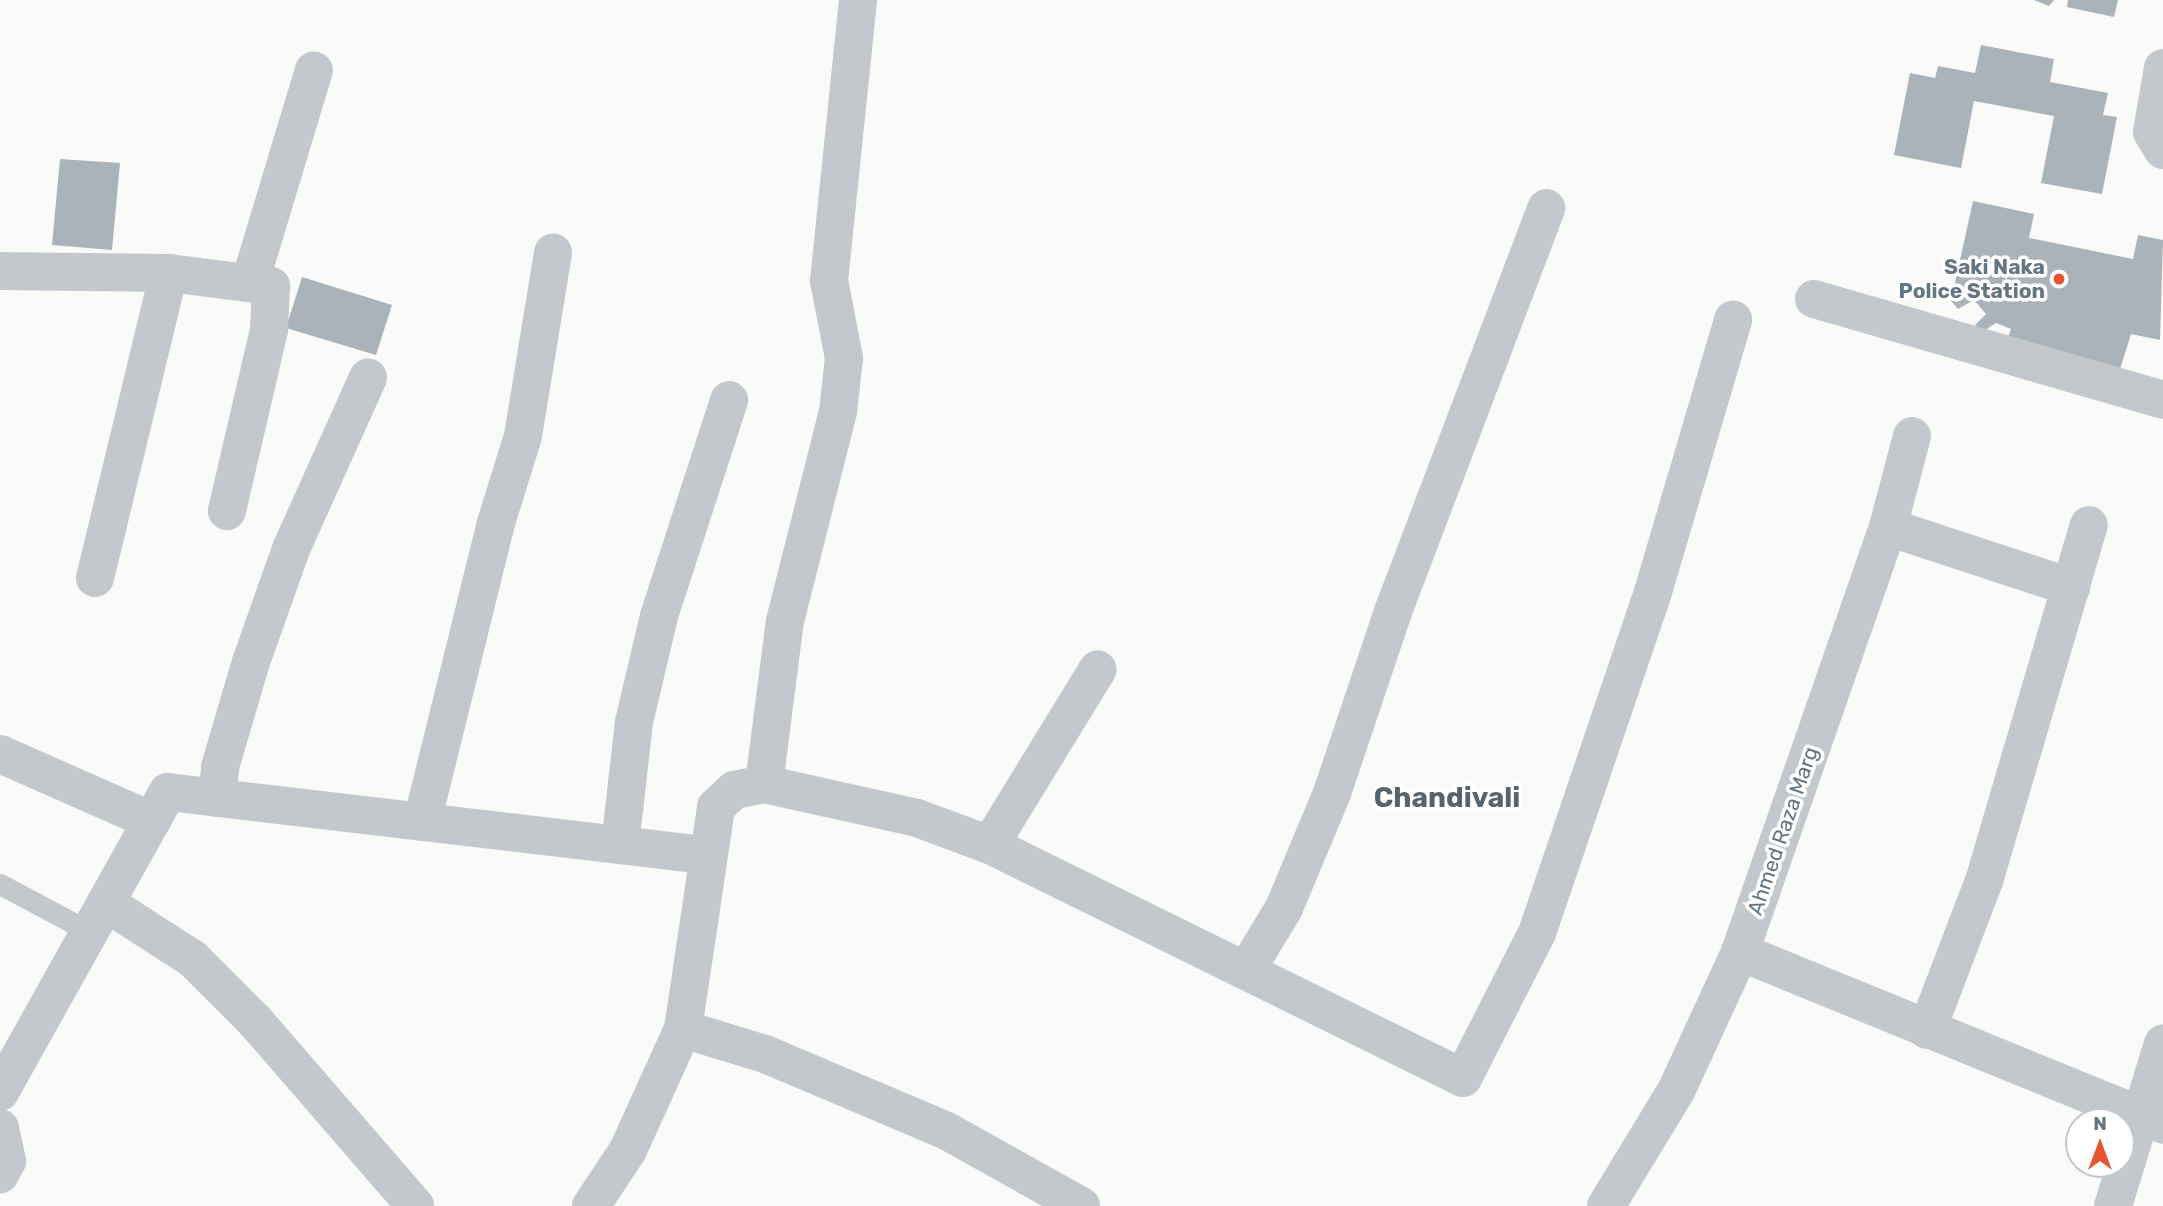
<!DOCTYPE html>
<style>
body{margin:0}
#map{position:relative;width:2163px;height:1206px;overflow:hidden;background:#fafaf8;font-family:Rubik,sans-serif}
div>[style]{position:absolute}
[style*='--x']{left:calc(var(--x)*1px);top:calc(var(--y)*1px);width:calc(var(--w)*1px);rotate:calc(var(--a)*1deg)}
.building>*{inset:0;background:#aab3b9}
.lane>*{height:21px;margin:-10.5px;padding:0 10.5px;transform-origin:10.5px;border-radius:10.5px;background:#c3c8cc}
.street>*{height:38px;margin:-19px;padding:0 19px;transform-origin:19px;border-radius:19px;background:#c3c8cc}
.dots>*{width:19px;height:19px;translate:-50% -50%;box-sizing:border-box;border:4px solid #fff;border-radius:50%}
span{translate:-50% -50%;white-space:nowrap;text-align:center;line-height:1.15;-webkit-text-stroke:7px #fff;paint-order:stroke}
.poi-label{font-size:21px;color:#657683;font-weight:700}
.right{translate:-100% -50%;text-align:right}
.street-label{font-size:21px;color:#657683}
.district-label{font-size:28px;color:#57646e;font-weight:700}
.north{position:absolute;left:2065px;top:1108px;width:70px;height:70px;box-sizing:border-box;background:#fff;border:2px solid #c1c8cd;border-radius:50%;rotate:0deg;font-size:19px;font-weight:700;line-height:28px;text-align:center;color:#657683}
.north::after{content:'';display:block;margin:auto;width:24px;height:32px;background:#e4572e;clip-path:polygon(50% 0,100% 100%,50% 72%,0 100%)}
</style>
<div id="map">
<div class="building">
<div style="clip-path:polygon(2034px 0,2054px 0,2049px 6px)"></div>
<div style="clip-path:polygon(2068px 0,2118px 0,2114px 17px,2067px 7px)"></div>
<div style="clip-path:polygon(1981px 45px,2054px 59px,2050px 82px,2108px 93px,2103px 115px,2117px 117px,2102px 194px,2041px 183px,2054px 116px,1974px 101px,1961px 168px,1894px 155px,1910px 73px,1935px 78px,1938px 66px,1975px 73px)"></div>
<div style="clip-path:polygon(60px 159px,120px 163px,112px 250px,52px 245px)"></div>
<div style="clip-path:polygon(1973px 201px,2034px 214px,2029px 238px,2133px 259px,2138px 235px,2163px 240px,2160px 340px,2131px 334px,2118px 376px,2005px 345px,2011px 329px,1996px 323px,1982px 332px,1975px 325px,1986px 314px,1974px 300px,1958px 309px,1951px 301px)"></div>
<div style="clip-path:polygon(302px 277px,392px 305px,376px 355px,286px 328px)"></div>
</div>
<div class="lane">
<div style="--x:0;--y:884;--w:102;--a:28.1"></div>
</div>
<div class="street">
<div style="--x:2163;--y:68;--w:65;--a:99.8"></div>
<div style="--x:2152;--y:132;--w:21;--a:59"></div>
<div style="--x:0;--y:271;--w:169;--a:0.7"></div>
<div style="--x:169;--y:273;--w:103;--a:7.3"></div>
<div style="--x:271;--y:286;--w:44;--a:92.6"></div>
<div style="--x:269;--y:330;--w:186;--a:103.1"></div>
<div style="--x:250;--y:282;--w:221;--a:-73.2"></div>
<div style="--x:1814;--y:299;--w:363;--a:16.1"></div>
<div style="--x:1888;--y:527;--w:193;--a:18.2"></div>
<div style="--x:95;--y:578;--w:314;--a:-76.4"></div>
<div style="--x:0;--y:754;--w:166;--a:23.8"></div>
<div style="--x:764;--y:784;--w:164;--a:-82.7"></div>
<div style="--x:785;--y:621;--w:216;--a:-75.8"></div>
<div style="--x:838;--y:412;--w:54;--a:-83.7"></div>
<div style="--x:844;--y:358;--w:78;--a:-101"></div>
<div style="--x:829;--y:281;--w:282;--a:-84.1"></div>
<div style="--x:217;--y:798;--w:31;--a:-84"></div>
<div style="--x:220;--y:767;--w:109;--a:-73.6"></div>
<div style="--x:251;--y:662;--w:120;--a:-70.5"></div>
<div style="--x:291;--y:549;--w:188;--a:-65.8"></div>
<div style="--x:422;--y:822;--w:305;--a:-76.1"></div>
<div style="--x:495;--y:526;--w:94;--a:-72.7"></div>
<div style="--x:523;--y:436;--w:186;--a:-80.7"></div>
<div style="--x:620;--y:845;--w:124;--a:-83.5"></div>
<div style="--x:634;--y:722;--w:109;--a:-76.7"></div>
<div style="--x:659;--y:616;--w:227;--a:-72"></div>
<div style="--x:990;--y:845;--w:206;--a:-58.5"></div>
<div style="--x:106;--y:903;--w:103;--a:32.8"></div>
<div style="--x:193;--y:959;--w:88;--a:45"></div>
<div style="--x:255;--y:1021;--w:245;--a:49.1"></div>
<div style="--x:1740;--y:952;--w:457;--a:22.2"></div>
<div style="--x:1246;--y:971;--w:74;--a:-58.9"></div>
<div style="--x:1284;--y:908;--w:125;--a:-67.3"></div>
<div style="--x:1332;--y:793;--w:194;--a:-71.4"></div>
<div style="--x:1394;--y:609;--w:429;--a:-69.2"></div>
<div style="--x:683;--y:1029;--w:86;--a:17"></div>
<div style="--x:765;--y:1054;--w:195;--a:22.9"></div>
<div style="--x:945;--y:1130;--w:156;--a:29.2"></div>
<div style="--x:1927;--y:1030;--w:160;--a:-69.1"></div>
<div style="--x:1984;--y:881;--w:371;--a:-73.6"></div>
<div style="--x:0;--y:1092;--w:344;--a:-60.8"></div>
<div style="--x:168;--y:792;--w:541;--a:6.69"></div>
<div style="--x:0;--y:1128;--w:34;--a:78"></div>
<div style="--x:7;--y:1161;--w:15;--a:118"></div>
<div style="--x:591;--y:1206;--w:67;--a:-56.5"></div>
<div style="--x:628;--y:1150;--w:133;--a:-65.6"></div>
<div style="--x:683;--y:1029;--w:224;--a:-81.5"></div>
<div style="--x:716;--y:807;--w:25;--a:-43"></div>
<div style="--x:734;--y:790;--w:31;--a:-11"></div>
<div style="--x:764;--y:784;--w:157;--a:12.5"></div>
<div style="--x:917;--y:818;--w:78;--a:20.3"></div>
<div style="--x:990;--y:845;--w:527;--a:26.22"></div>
<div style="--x:1463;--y:1078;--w:163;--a:-63"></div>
<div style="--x:1537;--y:933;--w:360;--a:-71.2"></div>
<div style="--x:1653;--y:592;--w:284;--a:-73.6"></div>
<div style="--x:1606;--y:1206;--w:137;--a:-58.7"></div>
<div style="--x:1677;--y:1089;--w:151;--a:-65.3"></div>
<div style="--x:1740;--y:952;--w:450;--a:-70.8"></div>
<div style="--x:1888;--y:527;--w:94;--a:-75.2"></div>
<div style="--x:2113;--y:1206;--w:170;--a:-72.9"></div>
</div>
<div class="dots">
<div style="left:2059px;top:279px;background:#e4572e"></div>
</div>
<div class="poi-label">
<span class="right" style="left:2045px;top:279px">Saki Naka<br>Police Station</span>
</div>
<div class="street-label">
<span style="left:1783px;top:831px;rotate:-71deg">Ahmed Raza Marg</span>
</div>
<div class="district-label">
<span style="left:1447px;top:798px">Chandivali</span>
</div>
<div class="north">N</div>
</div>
